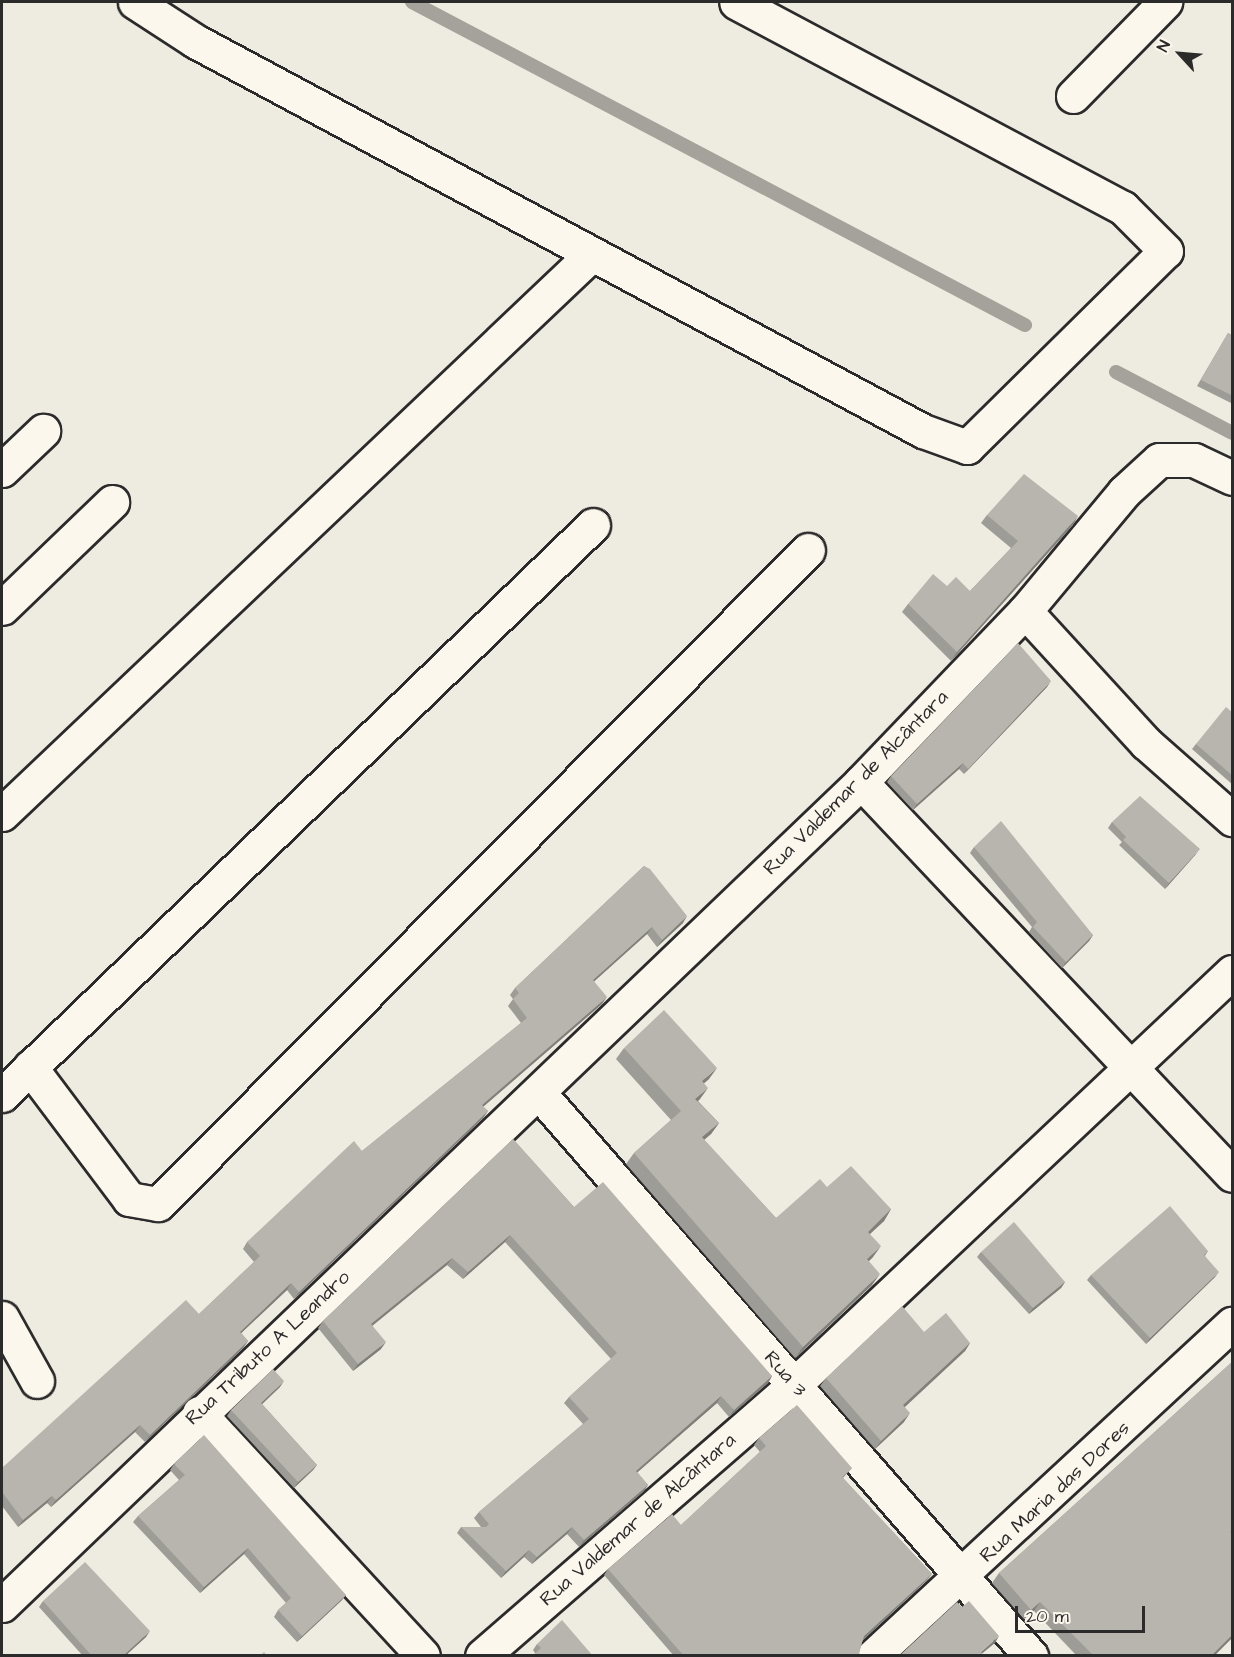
<!DOCTYPE html>
<meta charset="utf-8">
<style>
body{margin:0}
#map{position:relative;width:1234px;height:1657px;overflow:hidden;background:#eeebe0;font-family:"Architects Daughter",sans-serif}
div>[style]{position:absolute}
[style*='--x']{left:calc(var(--x)*1px);top:calc(var(--y)*1px);width:calc(var(--w)*1px);rotate:calc(var(--a)*1deg)}
.stream>*{height:14px;margin:-7px;padding:0 7px;transform-origin:7px;border-radius:7px;background:#a4a29a}
.roads{filter:drop-shadow(2px 0 #2b2b2b) drop-shadow(-2px 0 #2b2b2b) drop-shadow(0 2px #2b2b2b) drop-shadow(0 -2px #2b2b2b)}
.minor>*{height:33px;margin:-16.5px;padding:0 16.5px;transform-origin:16.5px;border-radius:16.5px;background:#fbf7ec}
.wall>*{inset:0;background:#9e9c96}
.shaded-wall>*{inset:0;background:#817f7a}
.building>*{inset:0;background:#b8b5ae}
span{translate:-50% -50%;white-space:nowrap;text-align:center;line-height:1.15;-webkit-text-stroke:4.5px #fbf7ec;paint-order:stroke}
.street-label{font-size:20px;color:#2b2b2b}
.frame{position:absolute;inset:0;border:3px solid #2b2b2b;pointer-events:none}
.north{position:absolute;left:1150px;top:24px;width:60px;height:60px;-webkit-text-stroke:4px #fbf7ec;paint-order:stroke;rotate:296deg;font-size:16px;font-weight:700;line-height:24px;text-align:center;color:#2b2b2b}
.north::after{content:'';display:block;margin:auto;width:21px;height:27px;background:#2b2b2b;clip-path:polygon(50% 0,100% 100%,50% 72%,0 100%)}
.scale{position:absolute;left:1015px;top:1606px;width:130px;height:27px;box-sizing:border-box;border:3px solid #2b2b2b;border-top:0;padding-left:8px;font-size:18px;line-height:21px;white-space:nowrap;color:#2b2b2b;-webkit-text-stroke:4px #fbf7ec;paint-order:stroke}
</style>
<div id="map">
<div class="stream">
<div style="--x:412;--y:2;--w:693;--a:27.79"></div>
<div style="--x:1116;--y:372;--w:131;--a:27.7"></div>
</div>
<div class="roads">
<div class="minor">
<div style="--x:135;--y:2;--w:72;--a:33"></div>
<div style="--x:195;--y:41;--w:826;--a:28.18"></div>
<div style="--x:923;--y:431;--w:47;--a:20"></div>
<div style="--x:967;--y:447;--w:279;--a:-44.6"></div>
<div style="--x:1166;--y:251;--w:61;--a:-135"></div>
<div style="--x:1123;--y:208;--w:438;--a:-152"></div>
<div style="--x:1073;--y:96;--w:132;--a:-45.6"></div>
<div style="--x:2;--y:470;--w:57;--a:-43.6"></div>
<div style="--x:2;--y:608;--w:153;--a:-43.9"></div>
<div style="--x:1025;--y:611;--w:179;--a:47.5"></div>
<div style="--x:1146;--y:743;--w:115;--a:41.5"></div>
<div style="--x:861;--y:782;--w:540;--a:46.65"></div>
<div style="--x:2;--y:814;--w:813;--a:-43.51"></div>
<div style="--x:30;--y:1067;--w:165;--a:53.1"></div>
<div style="--x:129;--y:1199;--w:29;--a:10"></div>
<div style="--x:158;--y:1204;--w:922;--a:-45.18"></div>
<div style="--x:539;--y:1093;--w:748;--a:48.85"></div>
<div style="--x:2;--y:1095;--w:821;--a:-43.96"></div>
<div style="--x:2;--y:1318;--w:72;--a:60.9"></div>
<div style="--x:199;--y:1413;--w:330;--a:47.3"></div>
<div style="--x:2;--y:1605;--w:1190;--a:-43.77"></div>
<div style="--x:861;--y:782;--w:237;--a:-46.2"></div>
<div style="--x:1025;--y:611;--w:155;--a:-50.2"></div>
<div style="--x:1124;--y:492;--w:47;--a:-42.4"></div>
<div style="--x:1159;--y:460;--w:35;--a:0"></div>
<div style="--x:1194;--y:460;--w:42;--a:25.3"></div>
<div style="--x:482;--y:1656;--w:413;--a:-41"></div>
<div style="--x:794;--y:1385;--w:602;--a:-43.32"></div>
<div style="--x:873;--y:1656;--w:489;--a:-42.8"></div>
</div>
</div>
<div class="wall">
<div style="clip-path:polygon(1228px 333px,1233px 336px,1233px 404px,1197px 386px)"></div>
<div style="clip-path:polygon(987px 515px,1073px 525px,951px 661px,902px 612px,908px 604px,947px 586px,970px 591px,1011px 548px,981px 523px)"></div>
<div style="clip-path:polygon(1047px 687px,964px 774px,959px 769px,913px 810px,887px 782px,891px 776px)"></div>
<div style="clip-path:polygon(1233px 713px,1233px 785px,1192px 749px,1196px 744px)"></div>
<div style="clip-path:polygon(1112px 822px,1196px 854px,1165px 889px,1119px 845px,1122px 842px,1108px 828px)"></div>
<div style="clip-path:polygon(974px 847px,1093px 935px,1089px 941px,1062px 968px,1029px 932px,1032px 927px,970px 853px)"></div>
<div style="clip-path:polygon(644px 866px,683px 923px,657px 947px,647px 934px,594px 981px,602px 1004px,483px 1107px,488px 1111px,483px 1118px,294px 1299px,287px 1290px,241px 1333px,248px 1341px,243px 1348px,145px 1442px,135px 1432px,51px 1507px,47px 1503px,18px 1527px,2px 1506px,2px 1468px,199px 1314px,254px 1262px,243px 1249px,247px 1242px,362px 1151px,521px 1023px,508px 1006px,513px 999px,510px 995px,515px 988px)"></div>
<div style="clip-path:polygon(624px 1048px,709px 1079px,704px 1083px,700px 1099px,698px 1101px,719px 1123px,711px 1134px,704px 1140px,776px 1218px,827px 1187px,891px 1209px,884px 1221px,870px 1234px,873px 1257px,869px 1261px,872px 1285px,795px 1358px,626px 1164px,634px 1153px,671px 1120px,616px 1059px)"></div>
<div style="clip-path:polygon(513px 1139px,574px 1207px,772px 1376px,768px 1383px,729px 1417px,717px 1403px,637px 1472px,648px 1485px,643px 1492px,579px 1547px,567px 1534px,532px 1564px,524px 1557px,501px 1578px,457px 1533px,461px 1527px,481px 1527px,474px 1518px,479px 1512px,583px 1424px,564px 1403px,569px 1397px,611px 1359px,505px 1242px,463px 1279px,447px 1265px,372px 1325px,381px 1349px,353px 1371px,318px 1328px,323px 1321px)"></div>
<div style="clip-path:polygon(1208px 1251px,1205px 1256px,1215px 1277px,1146px 1344px,1087px 1280px,1091px 1275px)"></div>
<div style="clip-path:polygon(981px 1252px,1065px 1282px,1061px 1288px,1029px 1314px,977px 1257px)"></div>
<div style="clip-path:polygon(924px 1332px,970px 1343px,965px 1351px,905px 1407px,904px 1422px,875px 1449px,820px 1386px,826px 1378px)"></div>
<div style="clip-path:polygon(1233px 1361px,1233px 1533px,1232px 1534px,1233px 1535px,1233px 1637px,1214px 1656px,1077px 1656px,1034px 1611px,1024px 1619px,992px 1583px,999px 1573px)"></div>
<div style="clip-path:polygon(280px 1387px,262px 1404px,317px 1465px,313px 1470px,294px 1488px,227px 1416px,231px 1410px)"></div>
<div style="clip-path:polygon(759px 1438px,852px 1468px,843px 1478px,932px 1574px,927px 1580px,863px 1639px,859px 1653px,860px 1656px,674px 1656px,604px 1575px,608px 1569px,681px 1525px,760px 1452px,754px 1445px)"></div>
<div style="clip-path:polygon(174px 1464px,346px 1595px,341px 1601px,297px 1642px,274px 1617px,278px 1610px,286px 1603px,244px 1554px,200px 1593px,133px 1522px,138px 1516px,179px 1480px,170px 1470px)"></div>
<div style="clip-path:polygon(43px 1601px,146px 1637px,125px 1656px,83px 1656px,39px 1607px)"></div>
<div style="clip-path:polygon(537px 1644px,593px 1656px,535px 1653px,533px 1650px)"></div>
</div>
<div class="shaded-wall">
<div style="clip-path:polygon(1078px 516px,1073px 525px,951px 661px,957px 652px)"></div>
<div style="clip-path:polygon(1051px 681px,1047px 687px,964px 774px,968px 769px)"></div>
<div style="clip-path:polygon(963px 763px,959px 769px,913px 810px,917px 804px)"></div>
<div style="clip-path:polygon(1200px 849px,1196px 854px,1165px 889px,1169px 883px)"></div>
<div style="clip-path:polygon(687px 916px,683px 923px,657px 947px,662px 940px)"></div>
<div style="clip-path:polygon(652px 927px,647px 934px,588px 987px,593px 980px)"></div>
<div style="clip-path:polygon(1093px 935px,1089px 941px,1062px 968px,1066px 962px)"></div>
<div style="clip-path:polygon(607px 997px,602px 1004px,477px 1112px,482px 1105px)"></div>
<div style="clip-path:polygon(717px 1068px,709px 1079px,694px 1092px,702px 1081px)"></div>
<div style="clip-path:polygon(708px 1088px,700px 1099px,688px 1110px,695px 1099px)"></div>
<div style="clip-path:polygon(488px 1111px,483px 1118px,294px 1299px,299px 1292px)"></div>
<div style="clip-path:polygon(719px 1123px,711px 1134px,694px 1148px,702px 1137px)"></div>
<div style="clip-path:polygon(891px 1209px,884px 1221px,860px 1243px,868px 1232px)"></div>
<div style="clip-path:polygon(510px 1235px,505px 1242px,463px 1279px,468px 1272px)"></div>
<div style="clip-path:polygon(881px 1246px,873px 1257px,860px 1270px,867px 1259px)"></div>
<div style="clip-path:polygon(452px 1258px,447px 1265px,366px 1331px,371px 1324px)"></div>
<div style="clip-path:polygon(1219px 1272px,1215px 1277px,1146px 1344px,1150px 1338px)"></div>
<div style="clip-path:polygon(880px 1274px,872px 1285px,795px 1358px,803px 1347px)"></div>
<div style="clip-path:polygon(1065px 1282px,1061px 1288px,1029px 1314px,1033px 1308px)"></div>
<div style="clip-path:polygon(291px 1283px,287px 1290px,235px 1339px,240px 1332px)"></div>
<div style="clip-path:polygon(248px 1341px,243px 1348px,145px 1442px,150px 1435px)"></div>
<div style="clip-path:polygon(386px 1342px,381px 1349px,353px 1371px,358px 1364px)"></div>
<div style="clip-path:polygon(970px 1343px,965px 1351px,897px 1414px,903px 1405px)"></div>
<div style="clip-path:polygon(772px 1376px,768px 1383px,729px 1417px,734px 1410px)"></div>
<div style="clip-path:polygon(284px 1381px,280px 1387px,257px 1409px,261px 1403px)"></div>
<div style="clip-path:polygon(721px 1396px,717px 1403px,631px 1478px,636px 1471px)"></div>
<div style="clip-path:polygon(910px 1413px,904px 1422px,875px 1449px,881px 1441px)"></div>
<div style="clip-path:polygon(140px 1425px,135px 1432px,51px 1507px,56px 1500px)"></div>
<div style="clip-path:polygon(317px 1465px,313px 1470px,294px 1488px,298px 1482px)"></div>
<div style="clip-path:polygon(648px 1485px,643px 1492px,579px 1547px,584px 1540px)"></div>
<div style="clip-path:polygon(52px 1496px,47px 1503px,18px 1527px,23px 1520px)"></div>
<div style="clip-path:polygon(572px 1527px,567px 1534px,532px 1564px,537px 1557px)"></div>
<div style="clip-path:polygon(248px 1548px,244px 1554px,200px 1593px,204px 1587px)"></div>
<div style="clip-path:polygon(529px 1550px,524px 1557px,501px 1578px,506px 1571px)"></div>
<div style="clip-path:polygon(932px 1574px,927px 1580px,860px 1643px,864px 1636px)"></div>
<div style="clip-path:polygon(346px 1595px,341px 1601px,297px 1642px,302px 1636px)"></div>
<div style="clip-path:polygon(1040px 1602px,1034px 1611px,1024px 1619px,1031px 1610px)"></div>
<div style="clip-path:polygon(150px 1631px,146px 1637px,125px 1656px,123px 1656px)"></div>
<div style="clip-path:polygon(1233px 1634px,1233px 1637px,1214px 1656px,1211px 1656px)"></div>
<div style="clip-path:polygon(999px 1636px,995px 1643px,979px 1656px,981px 1652px)"></div>
</div>
<div class="building">
<div style="clip-path:polygon(1228px 333px,1233px 336px,1233px 396px,1201px 380px)"></div>
<div style="clip-path:polygon(1024px 474px,1078px 516px,957px 652px,908px 604px,933px 574px,947px 586px,956px 577px,970px 591px,1018px 541px,987px 515px)"></div>
<div style="clip-path:polygon(1018px 643px,1051px 681px,968px 769px,963px 763px,917px 804px,891px 776px)"></div>
<div style="clip-path:polygon(1226px 707px,1233px 713px,1233px 776px,1196px 744px)"></div>
<div style="clip-path:polygon(1140px 796px,1200px 849px,1169px 883px,1123px 840px,1126px 837px,1112px 822px)"></div>
<div style="clip-path:polygon(1001px 821px,1093px 935px,1066px 962px,1033px 927px,1037px 922px,974px 847px)"></div>
<div style="clip-path:polygon(644px 866px,650px 869px,687px 916px,662px 940px,652px 927px,593px 980px,607px 997px,482px 1105px,488px 1111px,299px 1292px,291px 1283px,240px 1332px,248px 1341px,150px 1435px,140px 1425px,56px 1500px,52px 1496px,23px 1520px,2px 1492px,2px 1468px,186px 1300px,199px 1314px,260px 1256px,247px 1242px,354px 1141px,362px 1151px,527px 1018px,513px 999px,519px 993px,515px 988px)"></div>
<div style="clip-path:polygon(664px 1010px,717px 1068px,702px 1081px,708px 1088px,695px 1099px,719px 1123px,702px 1137px,776px 1218px,820px 1179px,827px 1187px,851px 1166px,891px 1209px,868px 1232px,881px 1246px,867px 1259px,880px 1274px,803px 1347px,634px 1153px,681px 1111px,624px 1048px)"></div>
<div style="clip-path:polygon(513px 1139px,574px 1207px,603px 1182px,772px 1376px,734px 1410px,721px 1396px,636px 1471px,648px 1485px,584px 1540px,572px 1527px,537px 1557px,529px 1550px,506px 1571px,461px 1527px,486px 1527px,489px 1524px,479px 1512px,589px 1419px,569px 1397px,617px 1353px,510px 1235px,468px 1272px,452px 1258px,371px 1324px,386px 1342px,358px 1364px,323px 1321px)"></div>
<div style="clip-path:polygon(1170px 1206px,1208px 1251px,1204px 1255px,1219px 1272px,1150px 1338px,1091px 1275px)"></div>
<div style="clip-path:polygon(1014px 1222px,1065px 1282px,1033px 1308px,981px 1252px)"></div>
<div style="clip-path:polygon(902px 1306px,924px 1332px,946px 1313px,970px 1343px,903px 1405px,910px 1413px,881px 1441px,826px 1378px)"></div>
<div style="clip-path:polygon(1233px 1361px,1233px 1530px,1230px 1532px,1233px 1535px,1233px 1634px,1211px 1656px,1094px 1656px,1040px 1602px,1031px 1610px,999px 1573px)"></div>
<div style="clip-path:polygon(273px 1369px,284px 1381px,261px 1403px,317px 1465px,298px 1482px,231px 1410px)"></div>
<div style="clip-path:polygon(797px 1405px,852px 1468px,842px 1477px,932px 1574px,864px 1636px,859px 1653px,860px 1656px,684px 1656px,608px 1569px,672px 1514px,681px 1525px,766px 1446px,759px 1438px)"></div>
<div style="clip-path:polygon(204px 1435px,346px 1595px,302px 1636px,278px 1610px,291px 1598px,248px 1548px,204px 1587px,138px 1516px,185px 1475px,174px 1464px)"></div>
<div style="clip-path:polygon(85px 1562px,150px 1631px,123px 1656px,92px 1656px,43px 1601px)"></div>
<div style="clip-path:polygon(969px 1601px,999px 1636px,981px 1652px,984px 1656px,899px 1656px,957px 1602px,962px 1607px)"></div>
<div style="clip-path:polygon(562px 1620px,593px 1656px,532px 1656px,541px 1648px,537px 1644px)"></div>
<div style="clip-path:polygon(264px 1652px,267px 1656px,260px 1656px)"></div>
</div>
<div class="street-label">
<span style="left:856px;top:783px;rotate:-45deg">Rua Valdemar de Alcântara</span>
<span style="left:268px;top:1348px;rotate:-43deg">Rua Tributo A Leandro</span>
<span style="left:785px;top:1374px;rotate:49deg">Rua 3</span>
<span style="left:1055px;top:1492px;rotate:-43deg">Rua Maria das Dores</span>
<span style="left:638px;top:1520px;rotate:-41deg">Rua Valdemar de Alcântara</span>
</div>
<div class="frame"></div>
<div class="north">N</div>
<div class="scale">20 m</div>
</div>
